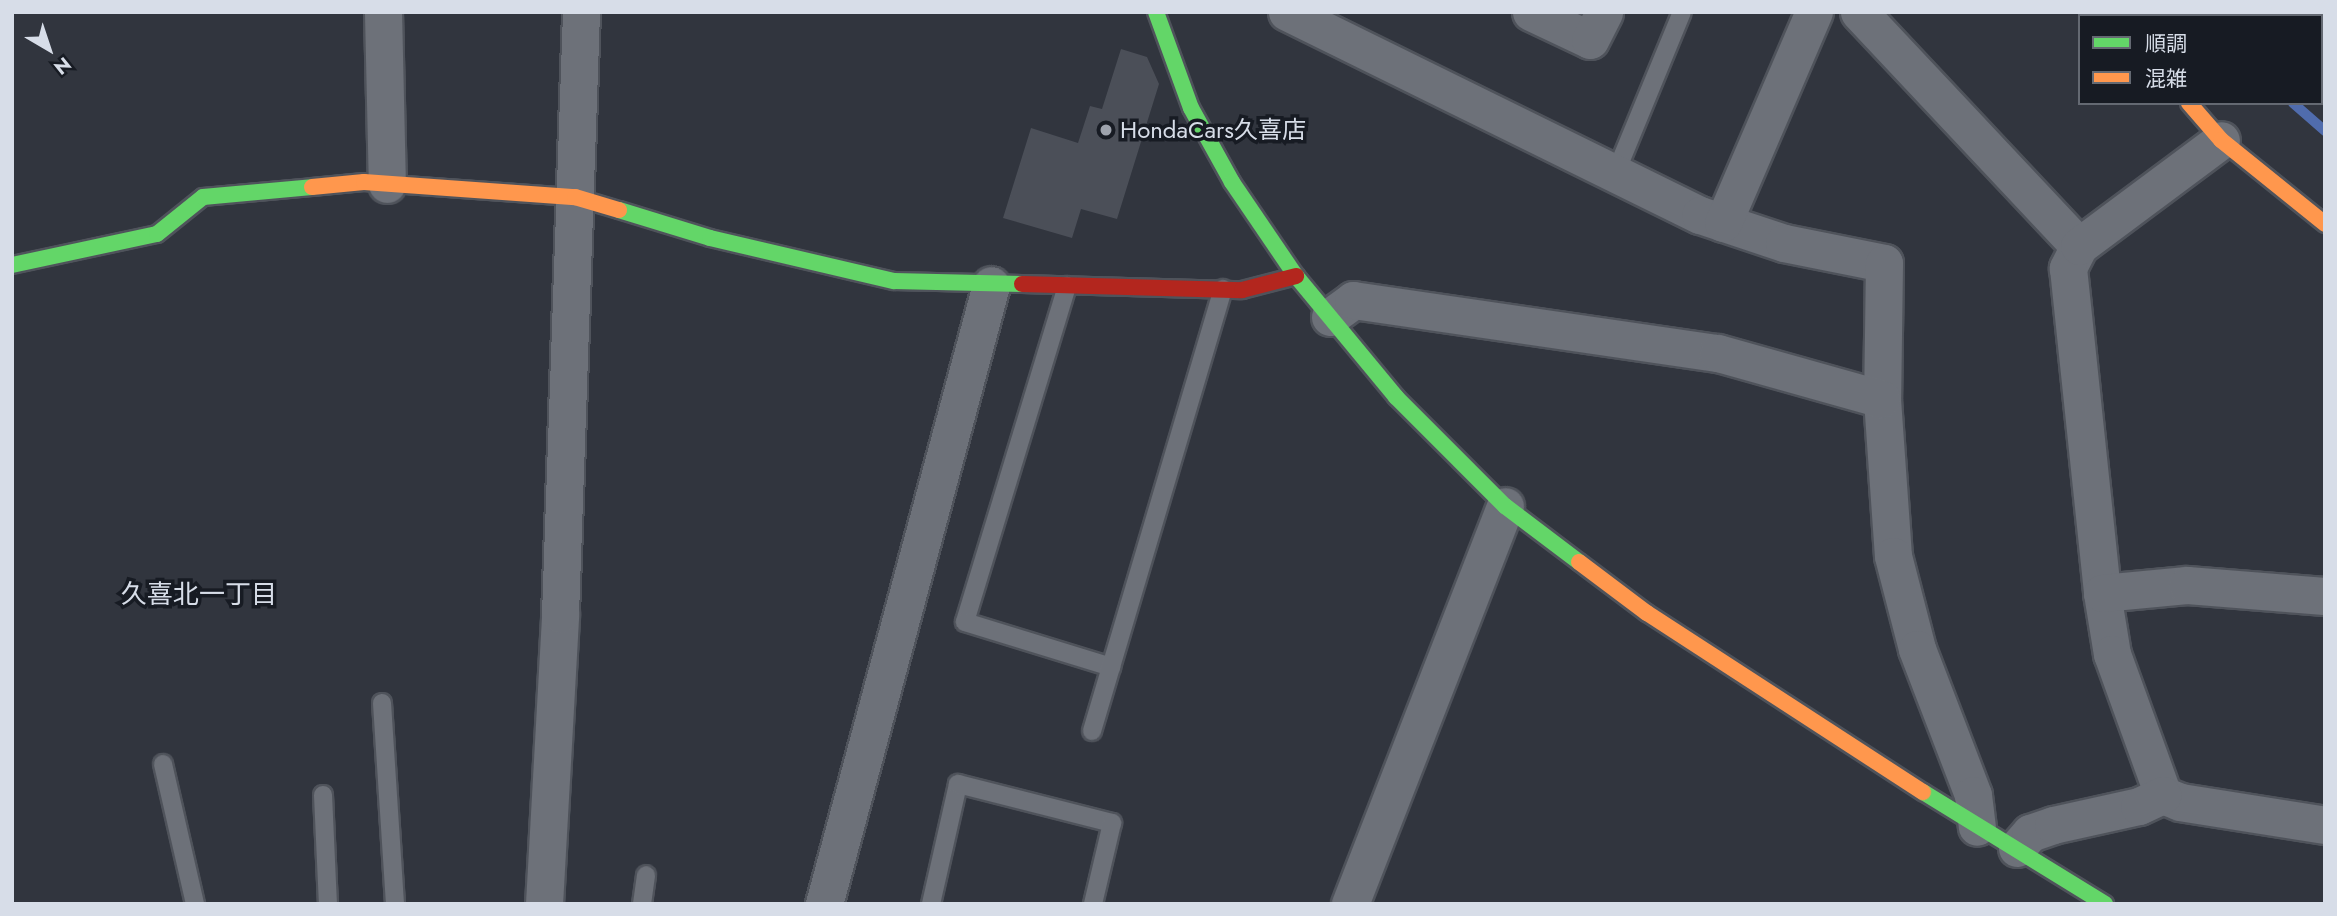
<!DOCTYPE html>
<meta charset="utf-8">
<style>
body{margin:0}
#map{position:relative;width:2337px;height:916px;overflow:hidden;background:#31353e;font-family:Jost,"Noto Sans JP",sans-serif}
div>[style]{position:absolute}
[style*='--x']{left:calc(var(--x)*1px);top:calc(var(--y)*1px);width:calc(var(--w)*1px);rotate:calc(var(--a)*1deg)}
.stream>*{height:10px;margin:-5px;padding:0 5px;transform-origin:5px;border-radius:5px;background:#506cad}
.building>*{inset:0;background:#4b4f58}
.roads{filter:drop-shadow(2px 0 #4f535b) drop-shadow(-2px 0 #4f535b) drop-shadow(0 2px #4f535b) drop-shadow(0 -2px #4f535b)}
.lane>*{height:18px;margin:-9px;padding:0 9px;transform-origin:9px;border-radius:9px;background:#6d7179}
.street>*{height:37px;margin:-18.5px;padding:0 18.5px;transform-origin:18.5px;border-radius:18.5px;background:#6d7179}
.fast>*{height:16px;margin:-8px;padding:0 8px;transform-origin:8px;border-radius:8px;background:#63d668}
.slow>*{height:16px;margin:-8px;padding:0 8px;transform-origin:8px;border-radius:8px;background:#ff974d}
.jam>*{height:16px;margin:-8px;padding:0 8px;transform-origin:8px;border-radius:8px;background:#b3261e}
.dots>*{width:19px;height:19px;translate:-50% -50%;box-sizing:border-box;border:4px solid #171b23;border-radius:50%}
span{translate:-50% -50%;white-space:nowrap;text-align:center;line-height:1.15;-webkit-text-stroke:7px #171b23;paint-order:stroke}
.poi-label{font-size:24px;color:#d7dde8}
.left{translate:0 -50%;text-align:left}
.neighbourhood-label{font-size:26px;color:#d7dde8}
.frame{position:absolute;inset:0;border:14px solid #d7dde8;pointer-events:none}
.legend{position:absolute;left:2078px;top:14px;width:245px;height:91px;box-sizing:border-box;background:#171b23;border:2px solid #646972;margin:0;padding:9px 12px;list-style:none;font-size:21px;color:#d7dde8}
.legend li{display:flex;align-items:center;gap:14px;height:35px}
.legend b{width:35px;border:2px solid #646972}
.north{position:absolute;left:14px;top:14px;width:70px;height:70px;-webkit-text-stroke:5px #171b23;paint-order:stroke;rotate:141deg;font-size:19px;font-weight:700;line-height:28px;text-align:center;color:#d7dde8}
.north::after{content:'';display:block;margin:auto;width:24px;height:32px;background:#d7dde8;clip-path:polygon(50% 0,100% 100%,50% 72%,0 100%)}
</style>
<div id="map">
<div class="stream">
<div style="--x:2193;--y:12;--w:6;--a:45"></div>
<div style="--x:2293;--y:103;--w:43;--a:41.2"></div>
</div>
<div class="building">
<div style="clip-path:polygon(1121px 49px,1147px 57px,1159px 84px,1117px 219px,1081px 209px,1072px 238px,1003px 218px,1031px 128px,1078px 143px,1090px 106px,1102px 109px)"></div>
</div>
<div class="roads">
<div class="lane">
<div style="--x:1614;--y:177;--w:178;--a:-67.6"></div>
<div style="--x:1067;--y:286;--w:351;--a:106.9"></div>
<div style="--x:965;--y:622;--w:153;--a:17.1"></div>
<div style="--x:382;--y:703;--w:201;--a:86.3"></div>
<div style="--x:1092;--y:731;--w:461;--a:-73.5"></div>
<div style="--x:163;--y:764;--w:144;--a:77.1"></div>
<div style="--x:323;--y:795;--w:109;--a:87.4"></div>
<div style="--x:642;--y:904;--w:29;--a:-82"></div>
<div style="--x:931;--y:904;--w:123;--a:-77.3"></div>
<div style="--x:958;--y:784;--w:159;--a:14.2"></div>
<div style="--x:1112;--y:823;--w:83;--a:103.2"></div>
</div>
<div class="street">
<div style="--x:383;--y:12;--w:172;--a:88.7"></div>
<div style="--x:1287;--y:12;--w:460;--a:26.2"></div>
<div style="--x:1700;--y:215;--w:89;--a:18.4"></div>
<div style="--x:1784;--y:243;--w:102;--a:11.3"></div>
<div style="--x:1884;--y:263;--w:136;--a:90.8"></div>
<div style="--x:1882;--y:399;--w:157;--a:86"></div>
<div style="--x:1893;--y:556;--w:96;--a:75.5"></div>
<div style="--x:1917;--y:649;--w:156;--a:69"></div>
<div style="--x:1973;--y:795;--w:32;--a:83"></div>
<div style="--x:1531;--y:12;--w:65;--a:25.4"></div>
<div style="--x:1590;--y:40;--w:31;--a:-63"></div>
<div style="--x:1859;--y:12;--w:321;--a:46.8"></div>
<div style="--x:2079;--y:246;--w:25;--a:117"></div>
<div style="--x:2068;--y:268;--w:327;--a:84"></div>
<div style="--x:2102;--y:593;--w:62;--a:80.7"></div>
<div style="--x:2112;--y:654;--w:150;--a:70.1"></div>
<div style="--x:2163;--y:795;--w:18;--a:22"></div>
<div style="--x:2180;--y:802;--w:147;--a:9"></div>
<div style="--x:2257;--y:12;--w:6;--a:45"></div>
<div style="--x:2321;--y:73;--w:6;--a:45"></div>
<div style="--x:1723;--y:223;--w:230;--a:-66.7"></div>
<div style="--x:2079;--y:246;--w:177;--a:-36.7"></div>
<div style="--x:1330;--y:317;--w:29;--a:-36"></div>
<div style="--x:1353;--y:300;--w:369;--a:8.3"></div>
<div style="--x:1718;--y:353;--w:170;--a:15.7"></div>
<div style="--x:2102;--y:593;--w:85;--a:-5.4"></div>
<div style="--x:2187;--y:585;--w:138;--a:4.6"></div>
<div style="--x:2017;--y:848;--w:20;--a:-49"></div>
<div style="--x:2030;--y:833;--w:24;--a:-19"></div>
<div style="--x:2053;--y:825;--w:88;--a:-12.5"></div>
<div style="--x:2139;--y:806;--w:26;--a:-25"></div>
<div style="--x:544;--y:904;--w:290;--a:-86.8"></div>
<div style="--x:560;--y:614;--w:602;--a:-88"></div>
<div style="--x:824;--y:904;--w:641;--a:-74.9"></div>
<div style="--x:1350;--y:904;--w:427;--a:-68.7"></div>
</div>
<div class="fast">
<div style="--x:1156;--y:12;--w:102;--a:70"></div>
<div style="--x:1191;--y:108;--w:85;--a:61"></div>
<div style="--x:1232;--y:182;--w:114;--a:55.8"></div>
<div style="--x:1296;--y:276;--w:157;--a:50.4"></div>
<div style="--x:1396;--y:397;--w:154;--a:45"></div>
<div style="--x:1505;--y:506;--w:93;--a:37.1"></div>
<div style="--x:2104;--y:12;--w:6;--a:45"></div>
<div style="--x:619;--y:210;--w:95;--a:17.1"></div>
<div style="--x:710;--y:238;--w:189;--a:13.2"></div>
<div style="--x:894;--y:281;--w:128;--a:1.3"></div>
<div style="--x:12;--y:265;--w:148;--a:-12.1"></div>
<div style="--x:157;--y:234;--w:59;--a:-38.8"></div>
<div style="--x:203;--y:197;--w:109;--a:-5.2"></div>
<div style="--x:1923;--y:792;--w:214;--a:31.6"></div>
</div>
<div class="slow">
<div style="--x:2189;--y:103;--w:49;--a:49.1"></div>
<div style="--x:2221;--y:140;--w:134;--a:38.9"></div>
<div style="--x:312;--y:187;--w:52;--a:-5.5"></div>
<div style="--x:364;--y:182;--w:212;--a:4.1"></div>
<div style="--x:575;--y:197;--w:46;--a:16.5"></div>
<div style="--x:1579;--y:562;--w:85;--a:36.9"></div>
<div style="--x:1647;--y:613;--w:329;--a:33"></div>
</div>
<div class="jam">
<div style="--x:1022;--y:284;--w:220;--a:1.6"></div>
<div style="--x:1242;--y:290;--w:56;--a:-14.5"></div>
</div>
</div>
<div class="dots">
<div style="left:1106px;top:130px;background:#9da2ac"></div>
</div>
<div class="poi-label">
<span class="left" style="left:1120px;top:130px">HondaCars久喜店</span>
</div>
<div class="neighbourhood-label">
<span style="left:199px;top:595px">久喜北一丁目</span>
</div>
<div class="frame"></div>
<ul class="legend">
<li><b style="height:9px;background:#63d668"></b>順調</li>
<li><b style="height:9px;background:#ff974d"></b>混雑</li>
</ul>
<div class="north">N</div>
</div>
